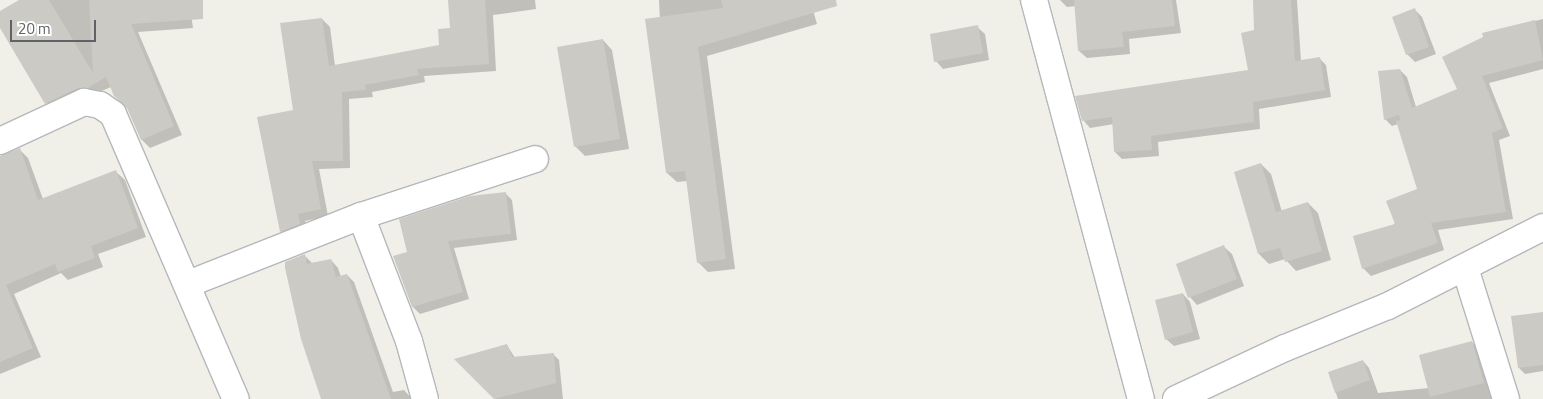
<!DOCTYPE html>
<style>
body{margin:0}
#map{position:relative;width:1543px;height:399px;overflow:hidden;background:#f0efe8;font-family:"Titillium Web",sans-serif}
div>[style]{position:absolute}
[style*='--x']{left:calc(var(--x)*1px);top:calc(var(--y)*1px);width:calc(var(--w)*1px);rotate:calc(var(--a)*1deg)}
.shadow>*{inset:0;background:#0003}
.building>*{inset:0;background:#cccac4}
.roads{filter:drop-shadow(1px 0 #b5b7bb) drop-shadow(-1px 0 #b5b7bb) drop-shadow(0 1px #b5b7bb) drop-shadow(0 -1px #b5b7bb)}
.minor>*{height:26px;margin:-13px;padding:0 13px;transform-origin:13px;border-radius:13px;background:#fff}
span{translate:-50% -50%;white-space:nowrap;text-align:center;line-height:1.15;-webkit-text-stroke:4px #fff;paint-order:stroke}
.scale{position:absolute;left:10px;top:20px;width:86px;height:22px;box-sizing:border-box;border:2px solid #5f6267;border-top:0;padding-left:6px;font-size:15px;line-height:18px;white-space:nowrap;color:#5f6267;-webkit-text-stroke:4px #fff;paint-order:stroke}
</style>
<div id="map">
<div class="shadow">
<div style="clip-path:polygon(21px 0,189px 0,193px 28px,138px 32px,182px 135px,150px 148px,142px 140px,128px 109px,111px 87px,55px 111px,46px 103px,0 26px,0 13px)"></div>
<div style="clip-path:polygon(449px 0,535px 0,536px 9px,493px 15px,496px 71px,424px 76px,425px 82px,372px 92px,373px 97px,349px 99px,350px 168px,319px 169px,328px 216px,305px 221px,307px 231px,288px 239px,281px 231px,294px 111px,322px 19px,330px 27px,335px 66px,440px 46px,451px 29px)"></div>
<div style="clip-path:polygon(659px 0,810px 0,817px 24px,707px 56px,735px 269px,708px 272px,698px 262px,687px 181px,677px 182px,667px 173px)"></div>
<div style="clip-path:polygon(1060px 0,1176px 0,1181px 33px,1129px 39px,1130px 54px,1087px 58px,1079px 51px,1076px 6px,1067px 7px)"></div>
<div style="clip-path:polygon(1254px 0,1297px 0,1301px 61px,1319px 58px,1326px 65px,1331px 97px,1259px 109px,1260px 129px,1158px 142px,1159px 156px,1122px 159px,1115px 152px,1114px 124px,1090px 128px,1083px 120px,1250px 71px,1256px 31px)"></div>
<div style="clip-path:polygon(1415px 10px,1422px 17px,1436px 54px,1415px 62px,1407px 54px)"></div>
<div style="clip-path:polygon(1543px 19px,1543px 69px,1489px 83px,1510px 136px,1499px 140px,1513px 219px,1438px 230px,1444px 250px,1371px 276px,1363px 268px,1418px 190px,1398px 124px,1392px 126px,1385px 119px,1400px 70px,1407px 77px,1416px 107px,1459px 90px,1485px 38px,1484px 34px)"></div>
<div style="clip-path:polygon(977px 27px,985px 34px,989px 60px,943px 69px,936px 61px)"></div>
<div style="clip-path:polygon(603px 40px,612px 50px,629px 149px,585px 156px,575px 146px)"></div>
<div style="clip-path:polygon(20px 150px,28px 158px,43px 199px,116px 172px,125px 180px,146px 237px,98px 254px,103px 267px,68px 280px,61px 273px,14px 294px,41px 357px,0 374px,0 156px)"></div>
<div style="clip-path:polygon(1261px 164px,1271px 174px,1282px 212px,1308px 203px,1318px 213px,1331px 260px,1296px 271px,1285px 259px,1269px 264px,1259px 254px,1235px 172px)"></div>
<div style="clip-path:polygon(505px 193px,512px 200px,517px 240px,454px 248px,469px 299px,420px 314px,413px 307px,409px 253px)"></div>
<div style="clip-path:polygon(1224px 247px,1232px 254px,1244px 286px,1197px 305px,1190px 297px)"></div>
<div style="clip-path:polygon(305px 256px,312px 263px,331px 260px,338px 268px,341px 277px,347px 275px,354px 282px,393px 392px,404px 390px,412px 399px,322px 399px)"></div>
<div style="clip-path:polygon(1183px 294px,1190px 302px,1200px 339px,1174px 346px,1166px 339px)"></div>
<div style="clip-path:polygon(1543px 313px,1543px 371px,1525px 374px,1519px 368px,1512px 318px)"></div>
<div style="clip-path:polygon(1472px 342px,1478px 349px,1492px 399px,1338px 399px,1329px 373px,1363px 361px,1369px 368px,1378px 393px,1429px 388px)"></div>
<div style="clip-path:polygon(507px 345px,515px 358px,553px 354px,559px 360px,563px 399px,496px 399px,457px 359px)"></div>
</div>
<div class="building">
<div style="clip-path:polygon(19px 0,49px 0,93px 73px,89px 0,203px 0,203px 19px,131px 24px,174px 126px,141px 140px,127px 108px,114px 96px,106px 77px,88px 88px,78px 88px,45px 104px,0 28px,0 11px)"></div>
<div style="clip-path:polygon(448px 0,485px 0,489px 64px,417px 69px,419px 75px,365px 85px,366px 90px,342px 92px,343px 161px,312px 161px,321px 209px,298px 214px,300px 224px,280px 232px,257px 117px,293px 110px,280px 23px,322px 18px,329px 66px,439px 45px,438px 29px,450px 28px)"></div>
<div style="clip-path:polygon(721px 0,836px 0,837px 6px,698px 47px,726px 259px,697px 263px,685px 171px,666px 173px,645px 19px,723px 8px)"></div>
<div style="clip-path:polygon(1074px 0,1172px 0,1175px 26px,1122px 32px,1124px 47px,1078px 51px)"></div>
<div style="clip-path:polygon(1253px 0,1291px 0,1295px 61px,1320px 57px,1325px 90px,1253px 102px,1254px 122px,1151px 136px,1152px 150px,1114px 152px,1112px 117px,1082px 121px,1075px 96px,1248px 70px,1241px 33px,1254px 30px)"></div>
<div style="clip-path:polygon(1415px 8px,1429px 47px,1406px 55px,1392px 17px)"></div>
<div style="clip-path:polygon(1535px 20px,1543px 60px,1482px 76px,1503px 128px,1492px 133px,1506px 212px,1431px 223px,1438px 243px,1362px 269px,1353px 236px,1395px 224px,1386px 201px,1417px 189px,1396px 121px,1400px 120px,1399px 115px,1384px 120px,1378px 71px,1400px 69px,1412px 108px,1457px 89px,1442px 57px,1483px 37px,1482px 33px)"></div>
<div style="clip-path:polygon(978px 25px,983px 53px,934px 62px,930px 34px)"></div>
<div style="clip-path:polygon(603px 39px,620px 139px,574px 147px,557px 47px)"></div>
<div style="clip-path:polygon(20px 148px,38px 200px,116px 170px,138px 228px,91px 246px,95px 258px,58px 272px,55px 264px,6px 285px,33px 348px,0 362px,0 156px)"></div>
<div style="clip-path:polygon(1261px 163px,1276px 212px,1308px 202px,1322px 251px,1285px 262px,1280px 248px,1258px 254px,1234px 172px)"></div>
<div style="clip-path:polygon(506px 192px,511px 234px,448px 241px,463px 292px,412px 307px,393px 256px,407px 252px,399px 219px,470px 196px)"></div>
<div style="clip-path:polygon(1224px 245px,1237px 279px,1188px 298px,1176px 264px)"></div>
<div style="clip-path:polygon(305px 254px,306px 264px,331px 259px,336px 277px,347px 274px,391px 399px,321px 399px,301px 339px,285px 268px,285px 262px)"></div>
<div style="clip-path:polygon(1183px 293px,1193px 332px,1165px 340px,1155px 300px)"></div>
<div style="clip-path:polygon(1543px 312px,1543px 365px,1518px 368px,1511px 316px)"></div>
<div style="clip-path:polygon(1472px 341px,1484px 383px,1430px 397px,1419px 355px)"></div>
<div style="clip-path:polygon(507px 344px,512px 357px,554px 353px,556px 383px,494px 399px,454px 359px)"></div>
<div style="clip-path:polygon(1363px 360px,1370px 380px,1335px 393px,1328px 372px)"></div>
</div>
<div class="roads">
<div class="minor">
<div style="--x:1034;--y:0;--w:413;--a:75"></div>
<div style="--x:0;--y:141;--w:93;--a:-24.9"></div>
<div style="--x:84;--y:102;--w:16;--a:11"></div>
<div style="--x:100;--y:105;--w:16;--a:35"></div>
<div style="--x:113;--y:114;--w:310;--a:66.7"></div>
<div style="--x:361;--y:216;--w:134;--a:69"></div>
<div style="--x:409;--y:341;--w:60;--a:74.6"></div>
<div style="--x:1465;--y:268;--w:137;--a:72.6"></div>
<div style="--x:188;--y:284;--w:186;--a:-21.5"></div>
<div style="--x:361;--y:216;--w:183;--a:-18.1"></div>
<div style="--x:1176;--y:399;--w:120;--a:-25.1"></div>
<div style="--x:1285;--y:348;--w:111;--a:-22.2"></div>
<div style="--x:1388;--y:306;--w:174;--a:-27"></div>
</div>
</div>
<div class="scale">20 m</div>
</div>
